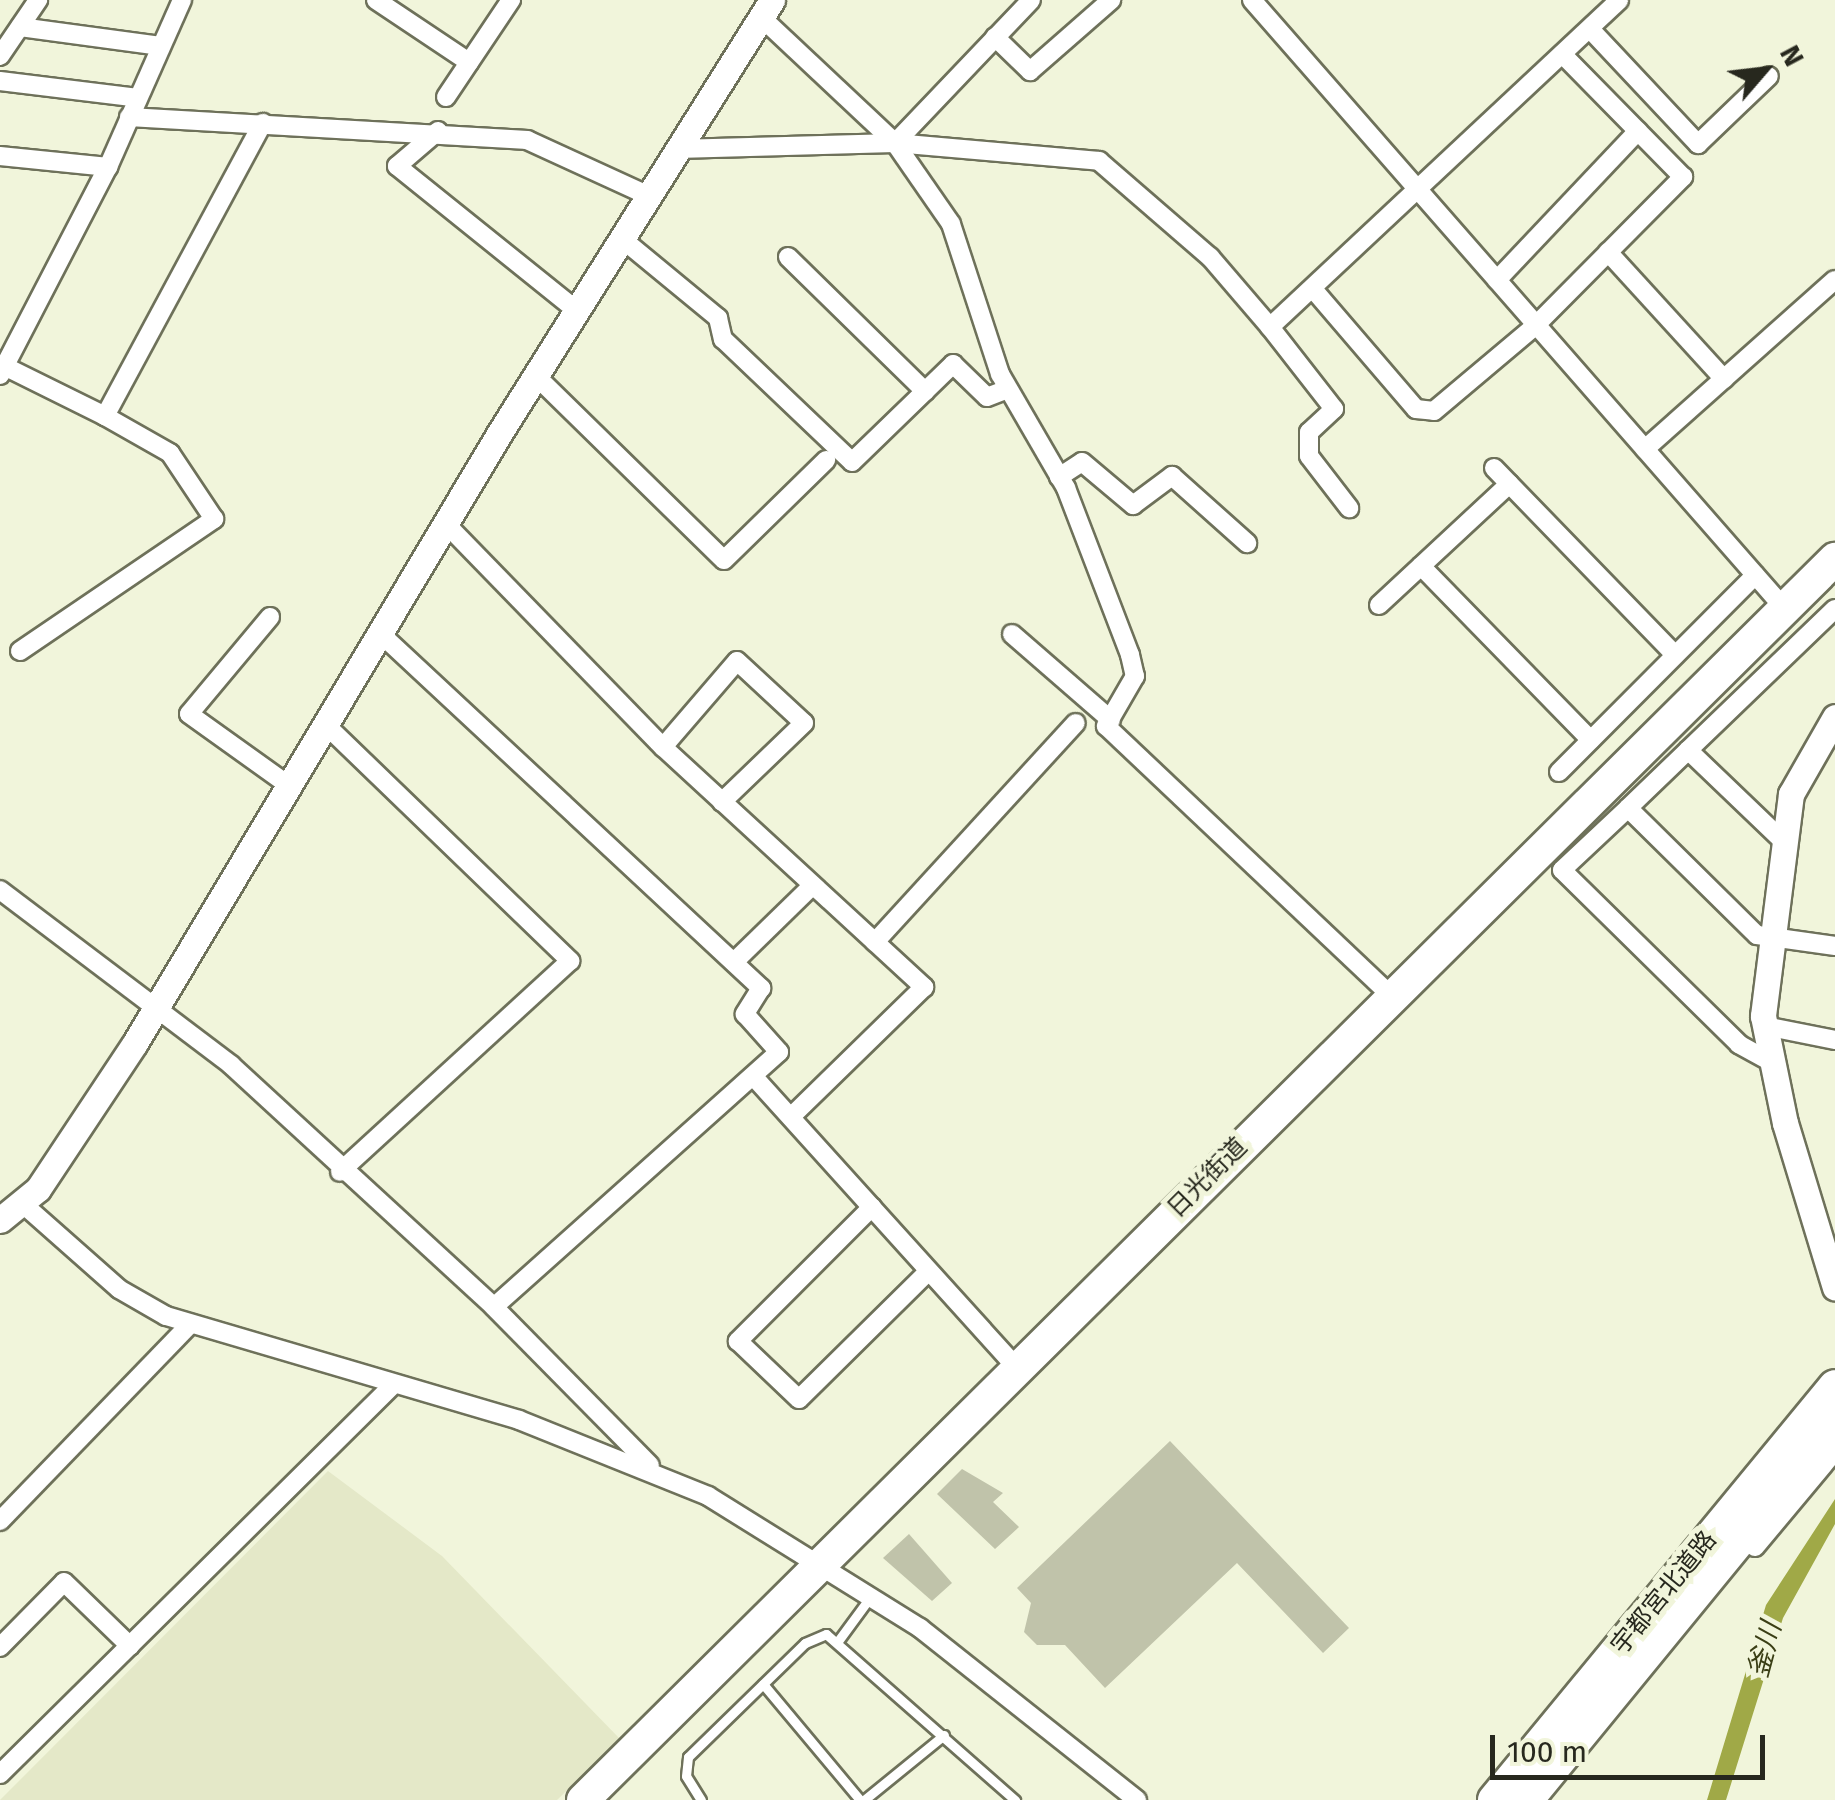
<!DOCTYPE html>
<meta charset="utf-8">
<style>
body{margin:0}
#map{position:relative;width:1835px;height:1800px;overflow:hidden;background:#f1f5db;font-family:"Fira Sans","Noto Sans JP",sans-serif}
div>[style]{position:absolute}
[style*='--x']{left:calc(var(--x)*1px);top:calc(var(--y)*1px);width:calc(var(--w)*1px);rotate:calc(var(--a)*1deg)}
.built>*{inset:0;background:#e4e8c8}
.water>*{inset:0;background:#a0a947}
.building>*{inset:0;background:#c0c3aa}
.roads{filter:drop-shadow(2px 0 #6e715a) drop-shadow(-2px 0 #6e715a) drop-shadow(0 2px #6e715a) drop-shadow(0 -2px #6e715a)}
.lane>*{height:9px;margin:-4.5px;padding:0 4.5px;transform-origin:4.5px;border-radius:4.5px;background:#fff}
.street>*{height:18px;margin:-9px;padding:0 9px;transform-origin:9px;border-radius:9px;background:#fff}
.secondary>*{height:25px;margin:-12.5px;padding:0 12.5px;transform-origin:12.5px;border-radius:12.5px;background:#fff}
.highway>*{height:32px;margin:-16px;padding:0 16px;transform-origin:16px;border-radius:16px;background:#fff}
span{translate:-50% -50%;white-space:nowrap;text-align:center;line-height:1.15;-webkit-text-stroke:10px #f1f5db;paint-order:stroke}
.street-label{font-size:25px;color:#27281e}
.water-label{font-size:28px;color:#3a3e15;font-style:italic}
.north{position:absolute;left:1715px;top:20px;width:100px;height:100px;-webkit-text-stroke:8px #f1f5db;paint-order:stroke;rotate:62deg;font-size:28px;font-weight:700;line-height:40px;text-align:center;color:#27281e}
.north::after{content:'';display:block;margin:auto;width:35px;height:45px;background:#27281e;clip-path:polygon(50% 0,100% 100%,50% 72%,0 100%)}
.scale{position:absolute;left:1490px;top:1735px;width:275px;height:45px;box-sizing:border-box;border:5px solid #27281e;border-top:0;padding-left:12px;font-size:30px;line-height:35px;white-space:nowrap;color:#27281e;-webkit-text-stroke:8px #f1f5db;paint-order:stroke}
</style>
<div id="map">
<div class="built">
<div style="clip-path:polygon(328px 1471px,442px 1556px,620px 1739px,557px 1800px,0 1800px)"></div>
</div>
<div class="water">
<div style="clip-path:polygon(1835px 1499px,1835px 1524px,1783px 1618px,1726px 1800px,1707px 1800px,1766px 1605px)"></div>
</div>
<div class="building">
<div style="clip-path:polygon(1170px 1441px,1349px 1628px,1323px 1653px,1237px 1563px,1105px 1688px,1065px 1645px,1037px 1645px,1024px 1632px,1031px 1603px,1017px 1588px)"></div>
<div style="clip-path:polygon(962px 1469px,1003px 1493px,993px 1502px,1019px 1527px,995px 1549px,937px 1494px)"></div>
<div style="clip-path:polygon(909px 1534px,952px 1583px,932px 1601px,883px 1558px)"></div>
</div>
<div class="roads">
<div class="lane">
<div style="--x:838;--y:1641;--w:56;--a:-53.7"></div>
<div style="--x:763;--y:1684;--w:151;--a:50.1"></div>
<div style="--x:701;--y:1800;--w:28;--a:-122"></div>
<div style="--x:686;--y:1776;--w:19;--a:-84"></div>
<div style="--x:688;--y:1757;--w:163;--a:-44.3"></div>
<div style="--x:805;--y:1643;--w:23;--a:-23"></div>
<div style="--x:826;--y:1634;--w:252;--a:41.3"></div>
<div style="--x:864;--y:1800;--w:103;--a:-39.1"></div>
</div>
<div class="street">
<div style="--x:376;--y:0;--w:112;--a:33.7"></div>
<div style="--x:1252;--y:0;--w:809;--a:48.81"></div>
<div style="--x:761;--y:17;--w:184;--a:43.2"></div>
<div style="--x:895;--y:143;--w:98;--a:55.3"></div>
<div style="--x:951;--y:224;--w:158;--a:71.9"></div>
<div style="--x:1000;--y:374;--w:132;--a:59.9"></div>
<div style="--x:1066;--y:488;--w:179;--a:69"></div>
<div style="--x:1130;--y:655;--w:22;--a:77"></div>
<div style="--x:1135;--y:676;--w:58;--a:120.1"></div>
<div style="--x:1106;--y:726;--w:393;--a:43.4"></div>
<div style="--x:20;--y:27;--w:142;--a:7.7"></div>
<div style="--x:1590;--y:29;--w:158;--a:46.8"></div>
<div style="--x:1698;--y:144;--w:98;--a:-43.8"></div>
<div style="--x:995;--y:37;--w:49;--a:44.2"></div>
<div style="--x:1030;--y:71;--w:108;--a:-41.2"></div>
<div style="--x:0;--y:56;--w:68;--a:-55.8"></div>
<div style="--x:0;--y:81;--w:139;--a:7"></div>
<div style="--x:446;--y:97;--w:117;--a:-56.2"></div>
<div style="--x:129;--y:117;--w:399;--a:3.3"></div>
<div style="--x:527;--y:140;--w:132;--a:24.6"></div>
<div style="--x:438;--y:131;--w:54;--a:139.5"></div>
<div style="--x:397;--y:166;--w:230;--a:38.8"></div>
<div style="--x:895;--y:143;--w:197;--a:-46.4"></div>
<div style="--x:677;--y:149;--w:218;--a:-1.6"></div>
<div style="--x:895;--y:143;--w:205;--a:5"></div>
<div style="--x:1099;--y:161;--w:147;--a:40.9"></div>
<div style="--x:1210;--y:257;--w:92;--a:49.4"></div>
<div style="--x:1270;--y:327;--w:478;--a:-43.1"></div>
<div style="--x:0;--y:156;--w:109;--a:5.8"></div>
<div style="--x:621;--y:238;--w:126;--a:39.5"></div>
<div style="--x:718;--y:318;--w:22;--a:77"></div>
<div style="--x:723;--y:339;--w:178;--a:43.6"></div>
<div style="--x:852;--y:462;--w:141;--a:-44.1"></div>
<div style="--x:953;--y:364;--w:47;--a:44.1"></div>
<div style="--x:987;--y:397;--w:22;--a:-21"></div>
<div style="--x:1608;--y:252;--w:172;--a:47.6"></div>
<div style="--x:788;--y:257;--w:192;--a:44.4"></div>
<div style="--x:1497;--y:280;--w:205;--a:-46.6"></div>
<div style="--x:1313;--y:289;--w:158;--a:49.4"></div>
<div style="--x:1416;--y:409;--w:18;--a:6"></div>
<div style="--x:1434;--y:411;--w:133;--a:-40.1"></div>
<div style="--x:1536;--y:325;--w:209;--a:-45.2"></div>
<div style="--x:1683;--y:177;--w:170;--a:-134.5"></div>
<div style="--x:1270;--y:327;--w:104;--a:52"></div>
<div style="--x:1334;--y:409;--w:34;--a:137"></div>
<div style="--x:1309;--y:432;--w:24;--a:90"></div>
<div style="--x:1309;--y:456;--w:66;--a:52.4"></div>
<div style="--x:4;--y:366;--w:113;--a:26.3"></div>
<div style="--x:0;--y:375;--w:234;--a:-62.6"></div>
<div style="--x:108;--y:167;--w:183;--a:-66.1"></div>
<div style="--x:535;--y:375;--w:264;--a:44.4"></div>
<div style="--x:724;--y:560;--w:143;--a:-44.4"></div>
<div style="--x:1645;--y:449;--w:254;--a:-41.7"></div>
<div style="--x:1494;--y:468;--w:260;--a:45.9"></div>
<div style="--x:1059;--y:477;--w:27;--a:-33"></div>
<div style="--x:1082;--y:462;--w:67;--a:40.1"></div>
<div style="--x:1133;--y:505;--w:49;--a:-36.6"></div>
<div style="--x:1172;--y:476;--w:101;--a:41.8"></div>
<div style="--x:447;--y:525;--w:310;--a:45.8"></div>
<div style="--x:663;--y:747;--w:355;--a:42.6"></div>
<div style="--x:924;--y:987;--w:186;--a:135.7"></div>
<div style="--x:1421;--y:566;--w:243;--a:45.7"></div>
<div style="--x:1379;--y:605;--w:178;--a:-42.9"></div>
<div style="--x:270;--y:617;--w:126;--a:129.9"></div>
<div style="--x:189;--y:714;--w:125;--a:35.6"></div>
<div style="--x:1012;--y:634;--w:131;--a:41"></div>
<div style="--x:383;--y:636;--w:517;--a:42.96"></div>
<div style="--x:761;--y:988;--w:31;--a:122"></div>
<div style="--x:745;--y:1014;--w:51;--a:48.2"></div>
<div style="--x:779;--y:1052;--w:382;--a:138.2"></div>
<div style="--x:20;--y:651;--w:235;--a:-34.2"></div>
<div style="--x:214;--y:519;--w:79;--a:-123.7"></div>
<div style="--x:170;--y:453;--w:75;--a:-150.4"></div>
<div style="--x:105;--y:416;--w:333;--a:-61.7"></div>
<div style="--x:328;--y:727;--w:337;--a:44"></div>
<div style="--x:570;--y:961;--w:312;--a:137.5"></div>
<div style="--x:663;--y:747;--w:113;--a:-49.3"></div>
<div style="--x:737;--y:661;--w:91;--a:42.8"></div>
<div style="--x:804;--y:723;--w:114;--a:136.1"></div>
<div style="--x:1688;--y:750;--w:132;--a:43.8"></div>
<div style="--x:1559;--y:772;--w:278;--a:-45.1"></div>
<div style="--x:1628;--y:808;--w:287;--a:-43.9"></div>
<div style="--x:0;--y:890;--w:290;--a:37.1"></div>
<div style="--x:231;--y:1065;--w:357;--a:42.6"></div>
<div style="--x:494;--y:1307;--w:222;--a:45.4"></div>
<div style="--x:875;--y:942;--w:297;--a:-47.5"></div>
<div style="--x:734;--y:962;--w:109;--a:-44.3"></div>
<div style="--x:1765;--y:1026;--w:71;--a:11.3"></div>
<div style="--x:1771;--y:1062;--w:37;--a:-151"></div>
<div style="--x:1739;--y:1044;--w:248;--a:-135.5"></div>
<div style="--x:1562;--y:870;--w:91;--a:-43.2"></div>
<div style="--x:1628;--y:808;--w:181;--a:44.6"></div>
<div style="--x:1757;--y:935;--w:79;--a:8"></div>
<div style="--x:754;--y:1077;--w:389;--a:47.9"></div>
<div style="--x:23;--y:1204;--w:128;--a:41.5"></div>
<div style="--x:119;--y:1289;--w:54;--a:29.9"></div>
<div style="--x:166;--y:1316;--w:368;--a:16.4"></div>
<div style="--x:519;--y:1420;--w:204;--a:21.9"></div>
<div style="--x:708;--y:1496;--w:250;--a:31.9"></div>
<div style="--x:920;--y:1628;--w:277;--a:38.4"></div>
<div style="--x:872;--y:1207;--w:190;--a:135"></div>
<div style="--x:738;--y:1341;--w:84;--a:43.6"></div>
<div style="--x:799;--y:1399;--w:182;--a:-44.6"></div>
<div style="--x:0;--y:1521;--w:274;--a:-46"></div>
<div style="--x:1755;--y:1547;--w:125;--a:-50.2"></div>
<div style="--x:0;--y:1647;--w:91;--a:-45.4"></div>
<div style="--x:64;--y:1582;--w:92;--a:44.1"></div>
<div style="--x:0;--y:1774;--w:552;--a:-44.71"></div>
</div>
<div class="secondary">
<div style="--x:1835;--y:717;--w:89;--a:119.7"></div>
<div style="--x:1791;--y:794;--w:224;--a:97.2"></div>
<div style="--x:1763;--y:1016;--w:109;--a:78.4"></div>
<div style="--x:1785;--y:1123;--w:172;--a:73.1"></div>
<div style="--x:0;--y:1220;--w:49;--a:-39.2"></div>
<div style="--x:38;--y:1189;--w:175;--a:-56.4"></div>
<div style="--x:135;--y:1043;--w:709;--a:-59.13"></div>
<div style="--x:499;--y:434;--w:513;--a:-57.83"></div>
</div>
<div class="highway">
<div style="--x:583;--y:1800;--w:1763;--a:-44.75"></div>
<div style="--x:1494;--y:1800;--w:536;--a:-50.52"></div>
<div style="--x:1527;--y:1800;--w:486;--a:-50.7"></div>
</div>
</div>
<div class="street-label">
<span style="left:1207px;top:1178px;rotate:-45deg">日光街道</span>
<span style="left:1664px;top:1593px;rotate:-51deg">宇都宮北道路</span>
</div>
<div class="water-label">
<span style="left:1765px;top:1650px;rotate:-75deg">釜川</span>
</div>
<div class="north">N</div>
<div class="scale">100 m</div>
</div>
